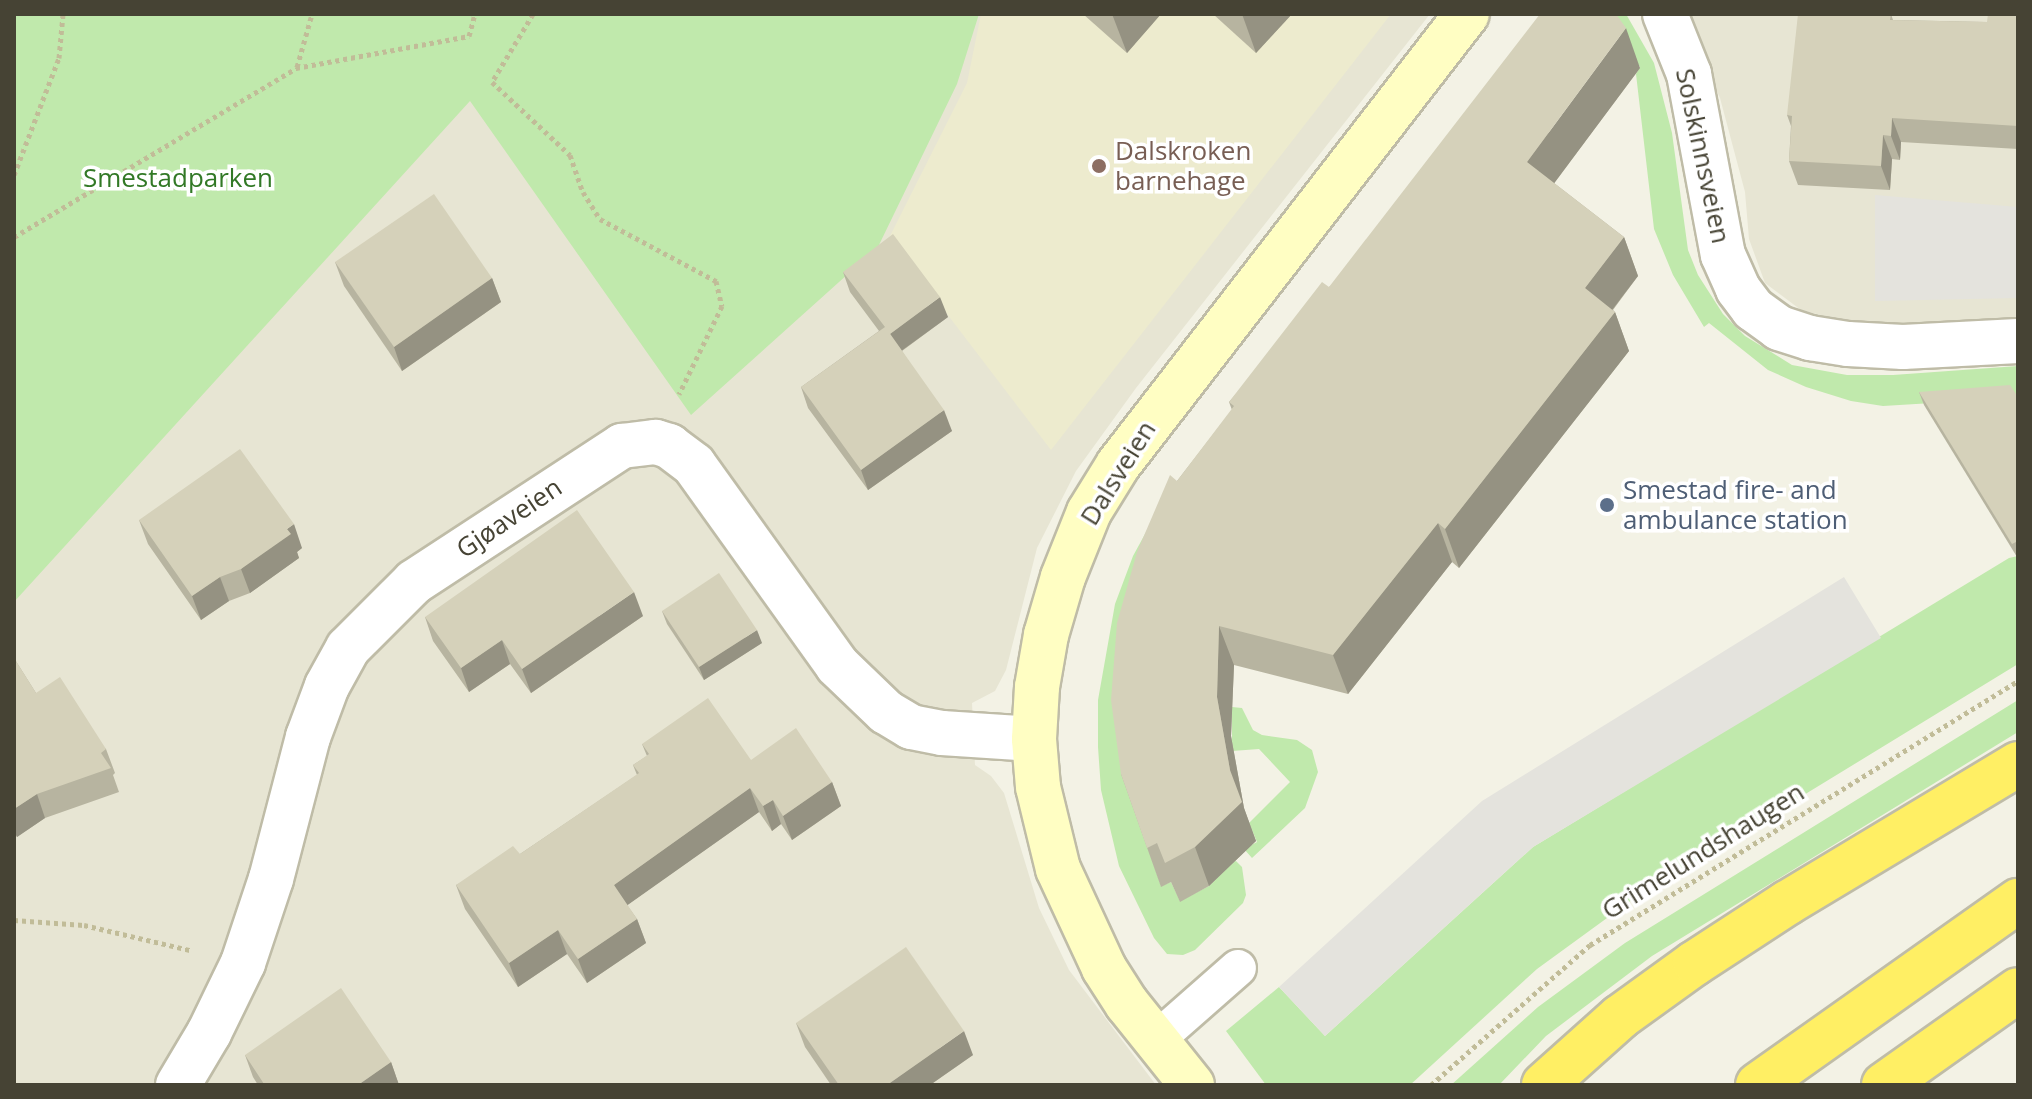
<!DOCTYPE html>
<meta charset="utf-8">
<style>
body{margin:0}
#map{position:relative;width:2032px;height:1099px;overflow:hidden;background:#f3f2e5;font-family:"Open Sans",sans-serif}
div>[style]{position:absolute}
[style*='--x']{left:calc(var(--x)*1px);top:calc(var(--y)*1px);width:calc(var(--w)*1px);rotate:calc(var(--a)*1deg)}
.residential>*{inset:0;background:#e7e5d3}
.education>*{inset:0;background:#edebce}
.green>*{inset:0;background:#c0e9ac}
.parking>*{inset:0;background:#e4e3dd}
.path>*{height:5px;margin-top:-2.5px;transform-origin:0;background:repeating-linear-gradient(90deg,#c1bc98 0 4px,transparent 0 8px)}
.roads{filter:drop-shadow(2px 0 #bfbca7) drop-shadow(-2px 0 #bfbca7) drop-shadow(0 2px #bfbca7) drop-shadow(0 -2px #bfbca7)}
.lane>*{height:36px;margin:-18px;padding:0 18px;transform-origin:18px;border-radius:18px;background:#fff}
.street>*{height:44px;margin:-22px;padding:0 22px;transform-origin:22px;border-radius:22px;background:#fff}
.secondary>*{height:44px;margin:-22px;padding:0 22px;transform-origin:22px;border-radius:22px;background:#fffec3}
.highway>*{height:44px;margin:-22px;padding:0 22px;transform-origin:22px;border-radius:22px;background:#ffef64}
.wall>*{inset:0;background:#b7b4a0}
.shaded-wall>*{inset:0;background:#959282}
.building>*{inset:0;background:#d5d1ba}
.dots>*{width:22px;height:22px;translate:-50% -50%;box-sizing:border-box;border:4px solid #fff;border-radius:50%}
span{translate:-50% -50%;white-space:nowrap;text-align:center;line-height:1.15;-webkit-text-stroke:7px #fff;paint-order:stroke}
.education-label{font-size:26px;color:#785e54}
.left{translate:0 -50%;text-align:left}
.street-label{font-size:26px;color:#464334}
.park-label{font-size:26px;color:#327926}
.service-label{font-size:26px;color:#4e5e75}
.frame{position:absolute;inset:0;border:16px solid #464334;pointer-events:none}
</style>
<div id="map">
<div class="residential">
<div style="clip-path:polygon(14px 14px,1430px 14px,1136px 388px,1076px 471px,1037px 548px,1006px 670px,995px 691px,972px 703px,975px 765px,991px 776px,1004px 793px,1039px 908px,1069px 970px,1156px 1085px,14px 1085px)"></div>
<div style="clip-path:polygon(1681px 14px,2018px 14px,2018px 322px,1856px 324px,1801px 310px,1765px 283px,1749px 239px,1745px 192px,1720px 98px)"></div>
</div>
<div class="education">
<div style="clip-path:polygon(981px 14px,1391px 14px,1051px 450px,889px 238px,967px 83px)"></div>
</div>
<div class="green">
<div style="clip-path:polygon(14px 14px,979px 14px,957px 84px,878px 247px,691px 415px,470px 101px,14px 602px)"></div>
<div style="clip-path:polygon(1606px 14px,1626px 14px,1654px 63px,1672px 133px,1688px 250px,1698px 275px,1723px 314px,1745px 336px,1792px 365px,1847px 375px,1893px 375px,2018px 366px,2018px 403px,2015px 398px,1883px 406px,1851px 401px,1806px 387px,1768px 370px,1709px 323px,1704px 327px,1673px 275px,1654px 229px,1636px 74px,1640px 67px)"></div>
<div style="clip-path:polygon(1162px 503px,1136px 813px,1161px 886px,1171px 882px,1180px 901px,1209px 886px,1224px 871px,1222px 866px,1236px 861px,1242px 867px,1246px 895px,1243px 903px,1195px 950px,1183px 955px,1167px 954px,1154px 938px,1119px 866px,1101px 790px,1098px 747px,1098px 700px,1115px 604px,1133px 556px)"></div>
<div style="clip-path:polygon(2018px 556px,2018px 664px,1629px 902px,1537px 969px,1410px 1085px,1266px 1085px,1226px 1031px,1279px 987px,1325px 1036px,1533px 847px,2009px 558px)"></div>
<div style="clip-path:polygon(2018px 700px,2018px 732px,1652px 956px,1546px 1036px,1499px 1085px,1451px 1085px,1538px 1007px,1625px 943px)"></div>
<div style="clip-path:polygon(1232px 707px,1242px 708px,1253px 730px,1262px 735px,1297px 740px,1312px 750px,1318px 772px,1305px 808px,1252px 858px,1244px 849px,1257px 842px,1249px 823px,1290px 782px,1259px 749px,1232px 751px)"></div>
</div>
<div class="parking">
<div style="clip-path:polygon(1875px 195px,2018px 207px,2018px 298px,1875px 301px)"></div>
<div style="clip-path:polygon(1844px 577px,1881px 638px,1533px 847px,1325px 1036px,1279px 987px,1482px 801px)"></div>
</div>
<div class="path">
<div style="--x:533;--y:14;--w:79;--a:121.1"></div>
<div style="--x:492;--y:82;--w:107;--a:43.1"></div>
<div style="--x:570;--y:155;--w:39;--a:71"></div>
<div style="--x:583;--y:192;--w:32;--a:58"></div>
<div style="--x:600;--y:219;--w:132;--a:28.1"></div>
<div style="--x:716;--y:281;--w:26;--a:77"></div>
<div style="--x:722;--y:306;--w:98;--a:116"></div>
<div style="--x:297;--y:67;--w:55;--a:-74.2"></div>
<div style="--x:14;--y:175;--w:125;--a:-69"></div>
<div style="--x:59;--y:58;--w:44;--a:-84.8"></div>
<div style="--x:14;--y:237;--w:329;--a:-30.9"></div>
<div style="--x:296;--y:68;--w:176;--a:-10.5"></div>
<div style="--x:469;--y:36;--w:23;--a:-75"></div>
<div style="--x:14;--y:920;--w:70;--a:4.1"></div>
<div style="--x:84;--y:925;--w:109;--a:13.3"></div>
<div style="--x:1431;--y:1085;--w:212;--a:-41.4"></div>
<div style="--x:1590;--y:945;--w:503;--a:-31.67"></div>
</div>
<div class="roads">
<div class="lane">
<div style="--x:1156;--y:1040;--w:109;--a:-41.3"></div>
</div>
<div class="street">
<div style="--x:1665;--y:14;--w:65;--a:68.2"></div>
<div style="--x:1689;--y:74;--w:184;--a:79.4"></div>
<div style="--x:1723;--y:255;--w:37;--a:66"></div>
<div style="--x:1738;--y:289;--w:25;--a:53"></div>
<div style="--x:1753;--y:309;--w:32;--a:36"></div>
<div style="--x:1779;--y:328;--w:33;--a:18"></div>
<div style="--x:1810;--y:338;--w:38;--a:9"></div>
<div style="--x:1848;--y:344;--w:55;--a:3.1"></div>
<div style="--x:1903;--y:347;--w:115;--a:-3"></div>
<div style="--x:178;--y:1085;--w:61;--a:-59.2"></div>
<div style="--x:209;--y:1033;--w:78;--a:-64.1"></div>
<div style="--x:243;--y:963;--w:89;--a:-71.6"></div>
<div style="--x:271;--y:879;--w:147;--a:-75.4"></div>
<div style="--x:308;--y:737;--w:54;--a:-69.6"></div>
<div style="--x:327;--y:686;--w:43;--a:-61.1"></div>
<div style="--x:348;--y:648;--w:93;--a:-45"></div>
<div style="--x:414;--y:582;--w:249;--a:-33.2"></div>
<div style="--x:622;--y:446;--w:34;--a:-7"></div>
<div style="--x:656;--y:442;--w:14;--a:17"></div>
<div style="--x:669;--y:446;--w:31;--a:37"></div>
<div style="--x:694;--y:465;--w:246;--a:54.4"></div>
<div style="--x:837;--y:665;--w:68;--a:43.8"></div>
<div style="--x:886;--y:712;--w:29;--a:31"></div>
<div style="--x:911;--y:727;--w:32;--a:11"></div>
<div style="--x:942;--y:733;--w:92;--a:3.7"></div>
</div>
<div class="secondary">
<div style="--x:1192;--y:1085;--w:104;--a:-128.7"></div>
<div style="--x:1127;--y:1004;--w:43;--a:-122.6"></div>
<div style="--x:1104;--y:968;--w:109;--a:-114.9"></div>
<div style="--x:1058;--y:869;--w:84;--a:-103.7"></div>
<div style="--x:1038;--y:787;--w:48;--a:-94.8"></div>
<div style="--x:1034;--y:739;--w:52;--a:-86.7"></div>
<div style="--x:1037;--y:687;--w:53;--a:-80.2"></div>
<div style="--x:1046;--y:635;--w:60;--a:-73.7"></div>
<div style="--x:1063;--y:577;--w:70;--a:-68.2"></div>
<div style="--x:1089;--y:512;--w:55;--a:-58.3"></div>
<div style="--x:1118;--y:465;--w:570;--a:-52.27"></div>
</div>
<div class="highway">
<div style="--x:1544;--y:1085;--w:102;--a:-41.8"></div>
<div style="--x:1620;--y:1017;--w:92;--a:-35.8"></div>
<div style="--x:1695;--y:963;--w:110;--a:-33.1"></div>
<div style="--x:1787;--y:903;--w:270;--a:-31"></div>
<div style="--x:1758;--y:1085;--w:319;--a:-35.3"></div>
<div style="--x:1884;--y:1085;--w:164;--a:-35.3"></div>
</div>
</div>
<div class="wall">
<div style="clip-path:polygon(1083px 14px,1161px 14px,1127px 53px)"></div>
<div style="clip-path:polygon(1213px 14px,1292px 14px,1256px 53px)"></div>
<div style="clip-path:polygon(1891px 14px,1893px 20px,1987px 22px,2018px 14px,2018px 149px,1901px 142px,1900px 160px,1892px 159px,1890px 190px,1798px 185px,1789px 161px,1791px 126px,1787px 115px)"></div>
<div style="clip-path:polygon(1640px 68px,1554px 183px,1624px 237px,1638px 276px,1613px 310px,1615px 312px,1629px 351px,1459px 568px,1452px 562px,1348px 694px,1234px 665px,1231px 736px,1244px 808px,1256px 841px,1209px 886px,1180px 902px,1171px 882px,1161px 887px,1121px 774px,1177px 481px,1232px 410px,1229px 402px,1329px 287px)"></div>
<div style="clip-path:polygon(335px 262px,492px 278px,501px 302px,402px 371px,344px 286px)"></div>
<div style="clip-path:polygon(843px 272px,948px 317px,902px 351px,952px 431px,868px 490px,808px 408px,801px 387px,879px 331px,850px 292px)"></div>
<div style="clip-path:polygon(1919px 392px,2018px 397px,2018px 556px,2017px 557px,1924px 405px)"></div>
<div style="clip-path:polygon(139px 520px,302px 548px,297px 552px,299px 558px,250px 593px,229px 601px,201px 620px,148px 544px)"></div>
<div style="clip-path:polygon(662px 611px,762px 643px,704px 680px,667px 624px)"></div>
<div style="clip-path:polygon(643px 616px,531px 693px,510px 664px,469px 692px,433px 641px,425px 617px)"></div>
<div style="clip-path:polygon(14px 658px,36px 693px,106px 749px,115px 773px,113px 775px,119px 792px,45px 818px,17px 837px,14px 833px)"></div>
<div style="clip-path:polygon(642px 744px,751px 760px,832px 782px,841px 806px,792px 840px,781px 824px,772px 831px,759px 812px,627px 905px,637px 919px,646px 943px,587px 983px,567px 954px,518px 987px,465px 909px,456px 885px,520px 854px,637px 775px,633px 765px,647px 756px)"></div>
<div style="clip-path:polygon(796px 1023px,973px 1055px,930px 1085px,831px 1085px,805px 1047px)"></div>
<div style="clip-path:polygon(245px 1055px,391px 1062px,399px 1085px,258px 1085px,253px 1077px)"></div>
</div>
<div class="shaded-wall">
<div style="clip-path:polygon(1112px 14px,1161px 14px,1127px 53px)"></div>
<div style="clip-path:polygon(1242px 14px,1292px 14px,1256px 53px)"></div>
<div style="clip-path:polygon(1626px 28px,1640px 68px,1541px 201px,1527px 162px)"></div>
<div style="clip-path:polygon(1892px 118px,1901px 142px,1900px 160px,1891px 136px)"></div>
<div style="clip-path:polygon(1883px 135px,1892px 159px,1890px 190px,1881px 166px)"></div>
<div style="clip-path:polygon(1624px 237px,1638px 276px,1599px 327px,1585px 288px)"></div>
<div style="clip-path:polygon(492px 278px,501px 302px,402px 371px,394px 347px)"></div>
<div style="clip-path:polygon(940px 297px,948px 317px,897px 354px,890px 334px)"></div>
<div style="clip-path:polygon(1615px 312px,1629px 351px,1459px 568px,1445px 529px)"></div>
<div style="clip-path:polygon(944px 410px,952px 431px,868px 490px,861px 470px)"></div>
<div style="clip-path:polygon(1438px 523px,1452px 562px,1348px 694px,1333px 655px)"></div>
<div style="clip-path:polygon(294px 524px,302px 548px,297px 552px,299px 558px,250px 593px,241px 569px,287px 529px)"></div>
<div style="clip-path:polygon(220px 577px,229px 601px,201px 620px,192px 596px)"></div>
<div style="clip-path:polygon(634px 592px,643px 616px,531px 693px,522px 669px)"></div>
<div style="clip-path:polygon(1219px 626px,1234px 665px,1231px 736px,1244px 808px,1256px 841px,1209px 886px,1195px 847px,1230px 770px,1217px 697px)"></div>
<div style="clip-path:polygon(757px 630px,762px 643px,704px 680px,699px 667px)"></div>
<div style="clip-path:polygon(502px 640px,510px 664px,469px 692px,461px 668px)"></div>
<div style="clip-path:polygon(832px 782px,841px 806px,792px 840px,783px 816px)"></div>
<div style="clip-path:polygon(750px 788px,759px 812px,622px 909px,614px 885px)"></div>
<div style="clip-path:polygon(37px 794px,45px 818px,17px 837px,14px 830px,14px 809px)"></div>
<div style="clip-path:polygon(773px 800px,781px 824px,772px 831px,763px 806px)"></div>
<div style="clip-path:polygon(637px 919px,646px 943px,587px 983px,578px 959px)"></div>
<div style="clip-path:polygon(558px 930px,567px 954px,518px 987px,509px 963px)"></div>
<div style="clip-path:polygon(964px 1031px,973px 1055px,930px 1085px,887px 1085px)"></div>
<div style="clip-path:polygon(391px 1062px,399px 1085px,358px 1085px)"></div>
</div>
<div class="building">
<div style="clip-path:polygon(1540px 14px,1616px 14px,1626px 28px,1527px 162px,1624px 237px,1585px 288px,1615px 312px,1445px 529px,1438px 523px,1333px 655px,1219px 626px,1217px 697px,1230px 770px,1242px 802px,1195px 847px,1165px 863px,1157px 843px,1147px 848px,1121px 774px,1111px 700px,1117px 623px,1137px 552px,1170px 475px,1177px 481px,1234px 406px,1229px 402px,1322px 282px,1329px 287px)"></div>
<div style="clip-path:polygon(1798px 14px,1891px 14px,1890px 20px,1987px 22px,1988px 14px,2018px 14px,2018px 126px,1892px 118px,1891px 136px,1883px 135px,1881px 166px,1789px 161px,1792px 116px,1787px 115px)"></div>
<div style="clip-path:polygon(434px 194px,492px 278px,394px 347px,335px 262px)"></div>
<div style="clip-path:polygon(893px 234px,940px 297px,890px 334px,886px 328px,944px 410px,861px 470px,801px 387px,885px 327px,843px 272px)"></div>
<div style="clip-path:polygon(2010px 385px,2018px 397px,2018px 541px,2012px 544px,1919px 392px)"></div>
<div style="clip-path:polygon(240px 449px,294px 524px,287px 529px,291px 534px,241px 569px,220px 577px,192px 596px,139px 520px)"></div>
<div style="clip-path:polygon(577px 510px,634px 592px,522px 669px,502px 640px,461px 668px,425px 617px)"></div>
<div style="clip-path:polygon(719px 573px,757px 630px,699px 667px,662px 611px)"></div>
<div style="clip-path:polygon(14px 658px,36px 693px,60px 677px,106px 749px,101px 753px,111px 768px,37px 794px,14px 809px)"></div>
<div style="clip-path:polygon(708px 698px,751px 760px,796px 728px,832px 782px,783px 816px,773px 800px,763px 806px,750px 788px,614px 885px,637px 919px,578px 959px,558px 930px,509px 963px,456px 885px,513px 846px,520px 854px,639px 773px,633px 765px,649px 754px,642px 744px)"></div>
<div style="clip-path:polygon(906px 947px,964px 1031px,887px 1085px,839px 1085px,796px 1023px)"></div>
<div style="clip-path:polygon(341px 988px,391px 1062px,358px 1085px,263px 1085px,264px 1084px,245px 1055px)"></div>
</div>
<div class="dots">
<div style="left:1099px;top:166px;background:#8d6e63"></div>
<div style="left:1607px;top:505px;background:#5c6f8a"></div>
</div>
<div class="education-label">
<span class="left" style="left:1115px;top:166px">Dalskroken<br>barnehage</span>
</div>
<div class="street-label">
<span style="left:1703px;top:156px;rotate:78deg">Solskinnsveien</span>
<span style="left:1118px;top:473px;rotate:-58deg">Dalsveien</span>
<span style="left:509px;top:518px;rotate:-34deg">Gjøaveien</span>
<span style="left:1703px;top:851px;rotate:-32deg">Grimelundshaugen</span>
</div>
<div class="park-label">
<span style="left:178px;top:178px">Smestadparken</span>
</div>
<div class="service-label">
<span class="left" style="left:1623px;top:505px">Smestad fire- and<br>ambulance station</span>
</div>
<div class="frame"></div>
</div>
